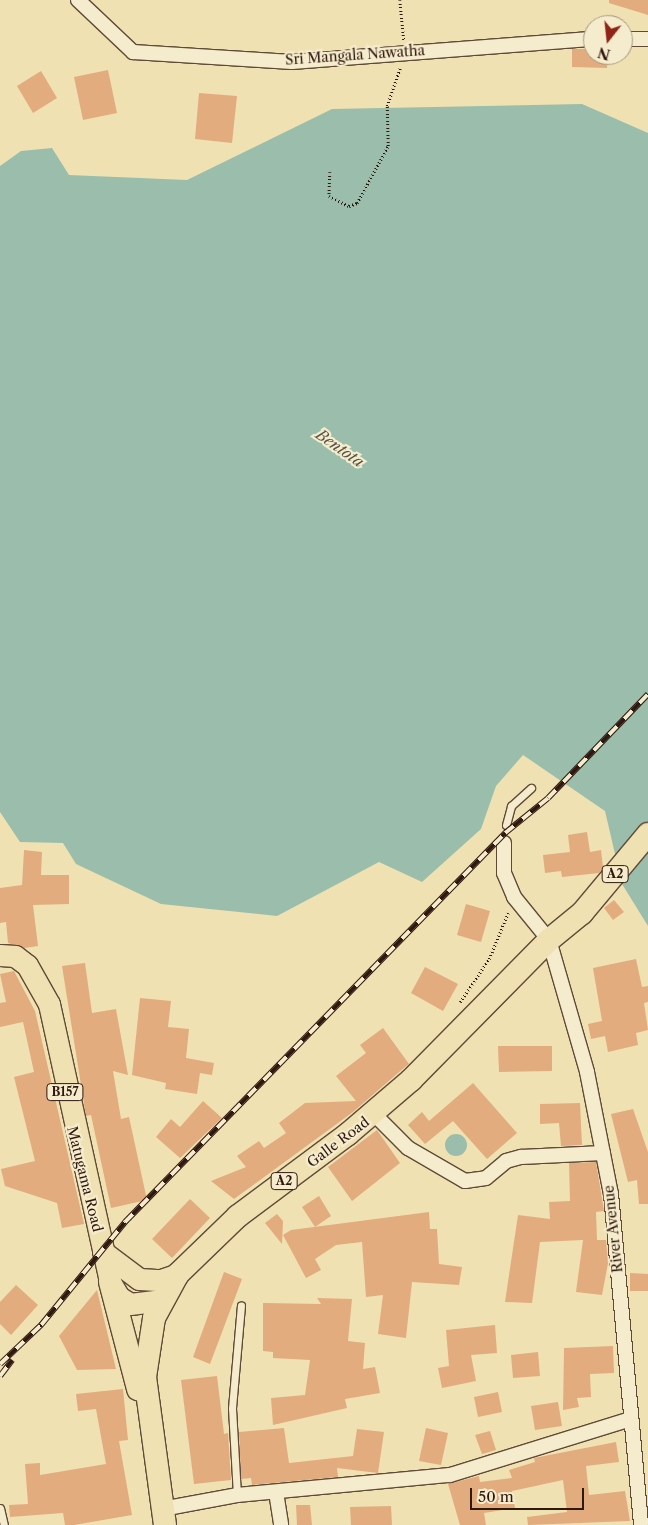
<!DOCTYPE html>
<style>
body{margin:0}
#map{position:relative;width:648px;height:1525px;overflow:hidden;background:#f0e1b2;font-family:"Libre Caslon Text",serif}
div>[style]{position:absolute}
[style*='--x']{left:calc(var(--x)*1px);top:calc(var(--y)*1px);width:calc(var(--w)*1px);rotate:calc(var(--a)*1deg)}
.water>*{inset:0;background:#9abeab}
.round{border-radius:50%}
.building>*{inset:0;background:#e2ac7e}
.path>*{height:2.5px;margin-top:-1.25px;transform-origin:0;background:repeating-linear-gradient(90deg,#2f180f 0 1px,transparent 0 3.5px)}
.roads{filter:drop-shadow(1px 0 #5f4a38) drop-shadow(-1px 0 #5f4a38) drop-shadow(0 1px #5f4a38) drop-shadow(0 -1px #5f4a38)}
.service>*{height:7px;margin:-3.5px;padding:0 3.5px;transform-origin:3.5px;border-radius:3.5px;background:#f5eccd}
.minor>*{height:14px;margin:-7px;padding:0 7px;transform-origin:7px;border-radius:7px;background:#f5eccd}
.primary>*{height:21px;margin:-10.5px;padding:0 10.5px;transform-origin:10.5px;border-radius:10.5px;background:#f0e1b2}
.trunk>*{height:22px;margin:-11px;padding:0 11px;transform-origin:11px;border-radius:11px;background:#f0e1b2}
.rail>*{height:5.5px;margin-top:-2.75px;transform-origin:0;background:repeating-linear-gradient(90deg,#f5eccd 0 11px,#2f180f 0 22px);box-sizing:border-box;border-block:1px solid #2f180f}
span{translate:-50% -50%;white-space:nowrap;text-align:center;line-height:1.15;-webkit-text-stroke:4.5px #f5eccd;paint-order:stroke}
.shield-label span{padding:1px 4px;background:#f5eccd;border:1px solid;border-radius:4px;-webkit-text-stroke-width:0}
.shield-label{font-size:12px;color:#2f180f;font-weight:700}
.street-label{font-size:14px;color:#2f180f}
.water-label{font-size:15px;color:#545246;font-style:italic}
.north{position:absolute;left:583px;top:15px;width:50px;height:50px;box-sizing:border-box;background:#f5eccd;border:1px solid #a69781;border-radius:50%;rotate:196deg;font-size:14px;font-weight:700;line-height:20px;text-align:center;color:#2f180f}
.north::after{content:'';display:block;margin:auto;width:18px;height:22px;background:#8f2418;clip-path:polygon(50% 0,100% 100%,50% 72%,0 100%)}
.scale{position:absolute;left:470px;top:1488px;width:114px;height:22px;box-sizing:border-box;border:2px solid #2f180f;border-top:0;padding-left:6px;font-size:15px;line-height:18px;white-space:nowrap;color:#2f180f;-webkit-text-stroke:4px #f5eccd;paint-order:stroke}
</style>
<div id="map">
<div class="water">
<div style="clip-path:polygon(582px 104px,648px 133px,648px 926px,622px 884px,605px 811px,523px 755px,496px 786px,481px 829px,422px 882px,379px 862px,277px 916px,161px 904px,76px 864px,63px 843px,20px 842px,0 812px,0 166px,21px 151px,52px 148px,69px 175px,187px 180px,332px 109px)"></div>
<div class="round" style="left:445px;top:1134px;width:22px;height:22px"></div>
</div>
<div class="building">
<div style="clip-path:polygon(609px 0,648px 0,648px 15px,609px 3px)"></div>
<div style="clip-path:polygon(572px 49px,593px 49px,593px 55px,608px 55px,607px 68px,572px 67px)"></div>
<div style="clip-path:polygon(108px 70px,117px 113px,83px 120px,74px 77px)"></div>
<div style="clip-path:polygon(41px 71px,57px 98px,33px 113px,17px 86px)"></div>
<div style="clip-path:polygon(199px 93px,237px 96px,232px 143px,195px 139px)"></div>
<div style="clip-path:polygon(587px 832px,590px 852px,601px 850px,603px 867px,599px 873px,562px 877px,561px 871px,545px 873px,543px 855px,570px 852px,568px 835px)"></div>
<div style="clip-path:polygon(24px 850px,42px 852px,41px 875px,69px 875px,69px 904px,33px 905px,38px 946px,25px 948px,8px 943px,6px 922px,0 923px,0 888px,22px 885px)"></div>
<div style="clip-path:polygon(614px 900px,624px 912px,613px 920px,604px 908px)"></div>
<div style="clip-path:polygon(466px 904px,490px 911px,481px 942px,457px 935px)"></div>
<div style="clip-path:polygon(636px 959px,642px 987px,648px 986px,648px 1002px,644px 1003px,648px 1030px,636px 1033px,638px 1045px,608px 1052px,605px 1036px,591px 1039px,588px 1024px,602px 1021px,593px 968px)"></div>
<div style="clip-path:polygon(85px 963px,92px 1013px,116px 1009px,128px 1075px,113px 1071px,121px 1119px,129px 1117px,147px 1200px,111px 1208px,91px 1115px,86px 1116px,85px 1110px,62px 966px)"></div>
<div style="clip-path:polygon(425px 967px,458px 984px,443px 1011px,411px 993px)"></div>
<div style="clip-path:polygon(14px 971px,35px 1011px,84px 1224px,62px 1228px,57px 1203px,5px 1186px,1px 1169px,35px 1161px,14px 1077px,34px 1072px,23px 1022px,0 1027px,0 1003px,6px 1002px,0 974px)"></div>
<div style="clip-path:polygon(140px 998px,171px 1001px,168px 1027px,189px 1029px,186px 1058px,214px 1063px,212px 1075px,200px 1073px,197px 1094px,165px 1089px,166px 1083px,132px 1075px)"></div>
<div style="clip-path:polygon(383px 1028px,409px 1064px,405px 1067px,353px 1112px,234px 1199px,211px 1181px,246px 1167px,237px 1156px,259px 1141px,264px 1148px,286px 1133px,279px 1123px,305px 1103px,356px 1101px,336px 1076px,366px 1053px,360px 1045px)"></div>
<div style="clip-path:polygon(498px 1046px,552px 1046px,552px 1071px,499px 1072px)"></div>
<div style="clip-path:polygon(473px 1083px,517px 1133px,487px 1159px,453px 1121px,425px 1144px,408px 1125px,422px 1112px,429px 1121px)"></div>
<div style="clip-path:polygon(203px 1101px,222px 1118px,180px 1158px,156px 1137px,171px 1119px,180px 1127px)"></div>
<div style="clip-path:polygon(580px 1103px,582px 1145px,561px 1146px,559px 1123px,540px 1124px,540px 1104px)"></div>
<div style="clip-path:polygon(633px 1109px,648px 1152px,648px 1204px,639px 1204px,637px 1180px,628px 1182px,611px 1114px)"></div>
<div style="clip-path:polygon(377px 1130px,400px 1163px,352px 1201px,328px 1167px)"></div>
<div style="clip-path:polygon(596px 1162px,604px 1211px,596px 1212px,597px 1240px,606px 1240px,608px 1263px,602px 1295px,576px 1292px,583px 1240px,540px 1242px,532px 1303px,505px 1302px,518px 1215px,550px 1219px,549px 1202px,570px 1201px,569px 1163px)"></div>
<div style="clip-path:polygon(319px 1196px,331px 1216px,315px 1227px,302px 1207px)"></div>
<div style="clip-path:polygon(190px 1199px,210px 1218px,172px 1258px,152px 1239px)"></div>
<div style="clip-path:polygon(429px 1212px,430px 1229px,437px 1229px,439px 1264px,462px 1267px,459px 1285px,412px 1282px,406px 1338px,378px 1334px,383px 1295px,366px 1297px,362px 1242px,336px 1245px,315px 1259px,321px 1270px,306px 1278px,283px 1235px,291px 1230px)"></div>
<div style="clip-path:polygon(277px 1214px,283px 1221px,282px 1244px,265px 1223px)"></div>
<div style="clip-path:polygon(224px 1272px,242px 1279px,210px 1364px,193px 1357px)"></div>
<div style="clip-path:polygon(630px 1273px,648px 1274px,648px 1291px,630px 1291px)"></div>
<div style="clip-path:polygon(16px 1285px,38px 1305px,11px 1335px,0 1324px,0 1302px)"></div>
<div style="clip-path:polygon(97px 1290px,116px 1369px,77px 1370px,59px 1336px)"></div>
<div style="clip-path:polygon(317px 1298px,352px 1299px,348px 1341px,365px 1343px,363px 1369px,375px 1367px,380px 1393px,345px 1399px,347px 1408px,273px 1425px,271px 1398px,305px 1395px,310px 1360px,273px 1358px,273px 1352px,263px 1351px,263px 1303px,321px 1304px)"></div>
<div style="clip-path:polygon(495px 1325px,497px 1353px,471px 1355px,476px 1381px,442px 1388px,438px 1368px,449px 1366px,446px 1330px)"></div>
<div style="clip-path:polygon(613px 1346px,614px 1373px,590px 1374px,591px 1397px,577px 1398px,579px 1407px,563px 1410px,564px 1348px)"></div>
<div style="clip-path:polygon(538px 1352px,540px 1376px,513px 1378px,511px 1355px)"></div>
<div style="clip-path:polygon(217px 1376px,224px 1434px,228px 1433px,231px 1480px,194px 1484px,181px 1380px)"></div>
<div style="clip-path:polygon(123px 1389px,128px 1440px,119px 1441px,132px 1515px,74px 1525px,65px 1525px,63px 1513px,10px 1517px,9px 1505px,28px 1504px,25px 1464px,40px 1463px,40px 1475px,106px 1464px,96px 1409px,78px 1411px,76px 1394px)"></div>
<div style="clip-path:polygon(498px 1392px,502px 1412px,478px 1417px,474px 1397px)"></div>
<div style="clip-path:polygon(558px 1402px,562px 1426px,535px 1430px,531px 1406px)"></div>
<div style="clip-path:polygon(284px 1428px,289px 1463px,353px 1456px,357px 1429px,384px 1432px,378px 1473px,337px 1468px,338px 1477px,252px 1485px,251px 1478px,241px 1479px,239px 1432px)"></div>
<div style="clip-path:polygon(426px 1428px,448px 1433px,441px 1465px,419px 1461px)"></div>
<div style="clip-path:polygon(490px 1431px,496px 1450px,482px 1454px,475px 1435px)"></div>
<div style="clip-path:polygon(616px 1442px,619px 1462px,586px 1466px,589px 1495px,625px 1491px,630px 1521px,528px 1525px,527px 1517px,567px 1512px,563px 1480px,512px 1491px,515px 1508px,484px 1513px,486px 1525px,460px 1525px,448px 1484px,479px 1476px,480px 1482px,512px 1478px,509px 1470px,535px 1462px,534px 1458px)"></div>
<div style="clip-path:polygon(296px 1505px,310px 1505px,312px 1525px,297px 1525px)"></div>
<div style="clip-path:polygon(391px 1506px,392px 1525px,351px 1525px,350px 1507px)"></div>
</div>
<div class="path">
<div style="--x:400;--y:0;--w:41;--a:84.4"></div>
<div style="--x:330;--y:172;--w:24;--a:92"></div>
<div style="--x:329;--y:196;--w:22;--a:27"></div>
<div style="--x:349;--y:206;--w:9;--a:-21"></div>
<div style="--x:357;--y:203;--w:65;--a:-61.5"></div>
<div style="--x:388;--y:146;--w:40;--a:-91.4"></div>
<div style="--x:387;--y:106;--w:40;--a:-71.1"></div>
<div style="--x:460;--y:1002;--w:52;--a:-56"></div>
<div style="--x:489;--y:959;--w:50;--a:-67.6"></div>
</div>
<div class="roads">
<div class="service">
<div style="--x:506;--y:825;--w:20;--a:-75"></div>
<div style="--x:511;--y:806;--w:27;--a:-42"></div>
<div style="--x:237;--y:1495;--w:87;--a:-93.3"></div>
<div style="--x:232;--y:1408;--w:103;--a:-85"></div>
<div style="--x:0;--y:1508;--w:17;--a:77"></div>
</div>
<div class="minor">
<div style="--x:78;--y:0;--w:76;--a:43.4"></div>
<div style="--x:133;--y:52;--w:159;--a:3.6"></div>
<div style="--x:292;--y:62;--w:302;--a:-4.4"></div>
<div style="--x:623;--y:39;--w:25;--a:0"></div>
<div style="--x:504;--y:843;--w:30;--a:90"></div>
<div style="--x:504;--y:873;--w:26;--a:67"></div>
<div style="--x:514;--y:897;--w:55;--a:50.9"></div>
<div style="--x:549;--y:940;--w:137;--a:73.9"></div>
<div style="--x:587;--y:1072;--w:124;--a:78.9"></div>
<div style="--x:611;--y:1194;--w:332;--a:84.8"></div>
<div style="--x:374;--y:1114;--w:48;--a:45"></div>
<div style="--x:408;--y:1148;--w:66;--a:30.1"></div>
<div style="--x:465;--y:1181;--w:21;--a:-8"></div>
<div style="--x:486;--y:1178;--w:26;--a:-40"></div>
<div style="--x:506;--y:1161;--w:16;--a:-15"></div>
<div style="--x:521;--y:1157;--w:82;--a:-2.8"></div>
<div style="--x:276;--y:1492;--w:33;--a:81"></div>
<div style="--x:162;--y:1509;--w:76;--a:-10.6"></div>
<div style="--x:237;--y:1495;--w:214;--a:-5.4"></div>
<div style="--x:450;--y:1475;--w:189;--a:-17.2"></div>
</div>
<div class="primary">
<div style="--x:0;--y:955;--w:15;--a:4"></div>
<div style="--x:15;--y:956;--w:15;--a:37"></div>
<div style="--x:27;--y:965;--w:45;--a:60.6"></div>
<div style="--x:49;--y:1004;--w:285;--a:77.6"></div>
<div style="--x:110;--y:1282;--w:17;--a:59"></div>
<div style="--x:119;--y:1297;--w:13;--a:32"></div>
<div style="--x:130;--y:1304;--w:31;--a:-7"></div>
<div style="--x:103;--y:1252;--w:45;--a:36.9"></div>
<div style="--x:139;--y:1279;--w:22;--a:3"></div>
<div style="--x:161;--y:1280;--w:18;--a:-19"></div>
</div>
<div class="trunk">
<div style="--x:110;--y:1282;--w:111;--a:75.3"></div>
<div style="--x:165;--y:1525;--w:149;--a:-97.7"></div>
<div style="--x:145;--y:1377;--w:60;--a:-81.3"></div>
<div style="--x:154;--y:1318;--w:50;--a:-61.4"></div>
<div style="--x:178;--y:1274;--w:83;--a:-44"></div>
<div style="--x:238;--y:1216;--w:137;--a:-36.7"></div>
<div style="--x:348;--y:1134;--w:83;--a:-40.6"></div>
<div style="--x:411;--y:1080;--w:197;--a:-45.4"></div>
<div style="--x:549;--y:940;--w:43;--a:-39.3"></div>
<div style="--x:582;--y:913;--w:103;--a:-50.1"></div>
</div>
</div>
<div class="rail">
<div style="--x:0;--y:1364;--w:57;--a:-43.6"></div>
<div style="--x:41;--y:1325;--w:133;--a:-50.8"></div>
<div style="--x:125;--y:1222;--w:544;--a:-45.67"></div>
<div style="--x:505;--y:833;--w:55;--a:-39.1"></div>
<div style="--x:548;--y:798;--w:144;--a:-46.1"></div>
<div style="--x:0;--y:1376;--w:20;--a:-53"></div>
</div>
<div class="shield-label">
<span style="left:615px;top:874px">A2</span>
<span style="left:65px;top:1092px">B157</span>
<span style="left:284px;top:1181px">A2</span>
</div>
<div class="street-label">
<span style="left:355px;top:55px;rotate:-4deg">Sri Mangala Nawatha</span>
<span style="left:338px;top:1142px;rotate:-37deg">Galle Road</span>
<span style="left:85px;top:1179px;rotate:76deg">Matugama Road</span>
<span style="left:613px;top:1229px;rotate:-96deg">River Avenue</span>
</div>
<div class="water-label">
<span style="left:340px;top:448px;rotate:35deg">Bentota</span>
</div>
<div class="north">N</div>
<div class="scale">50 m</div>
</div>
